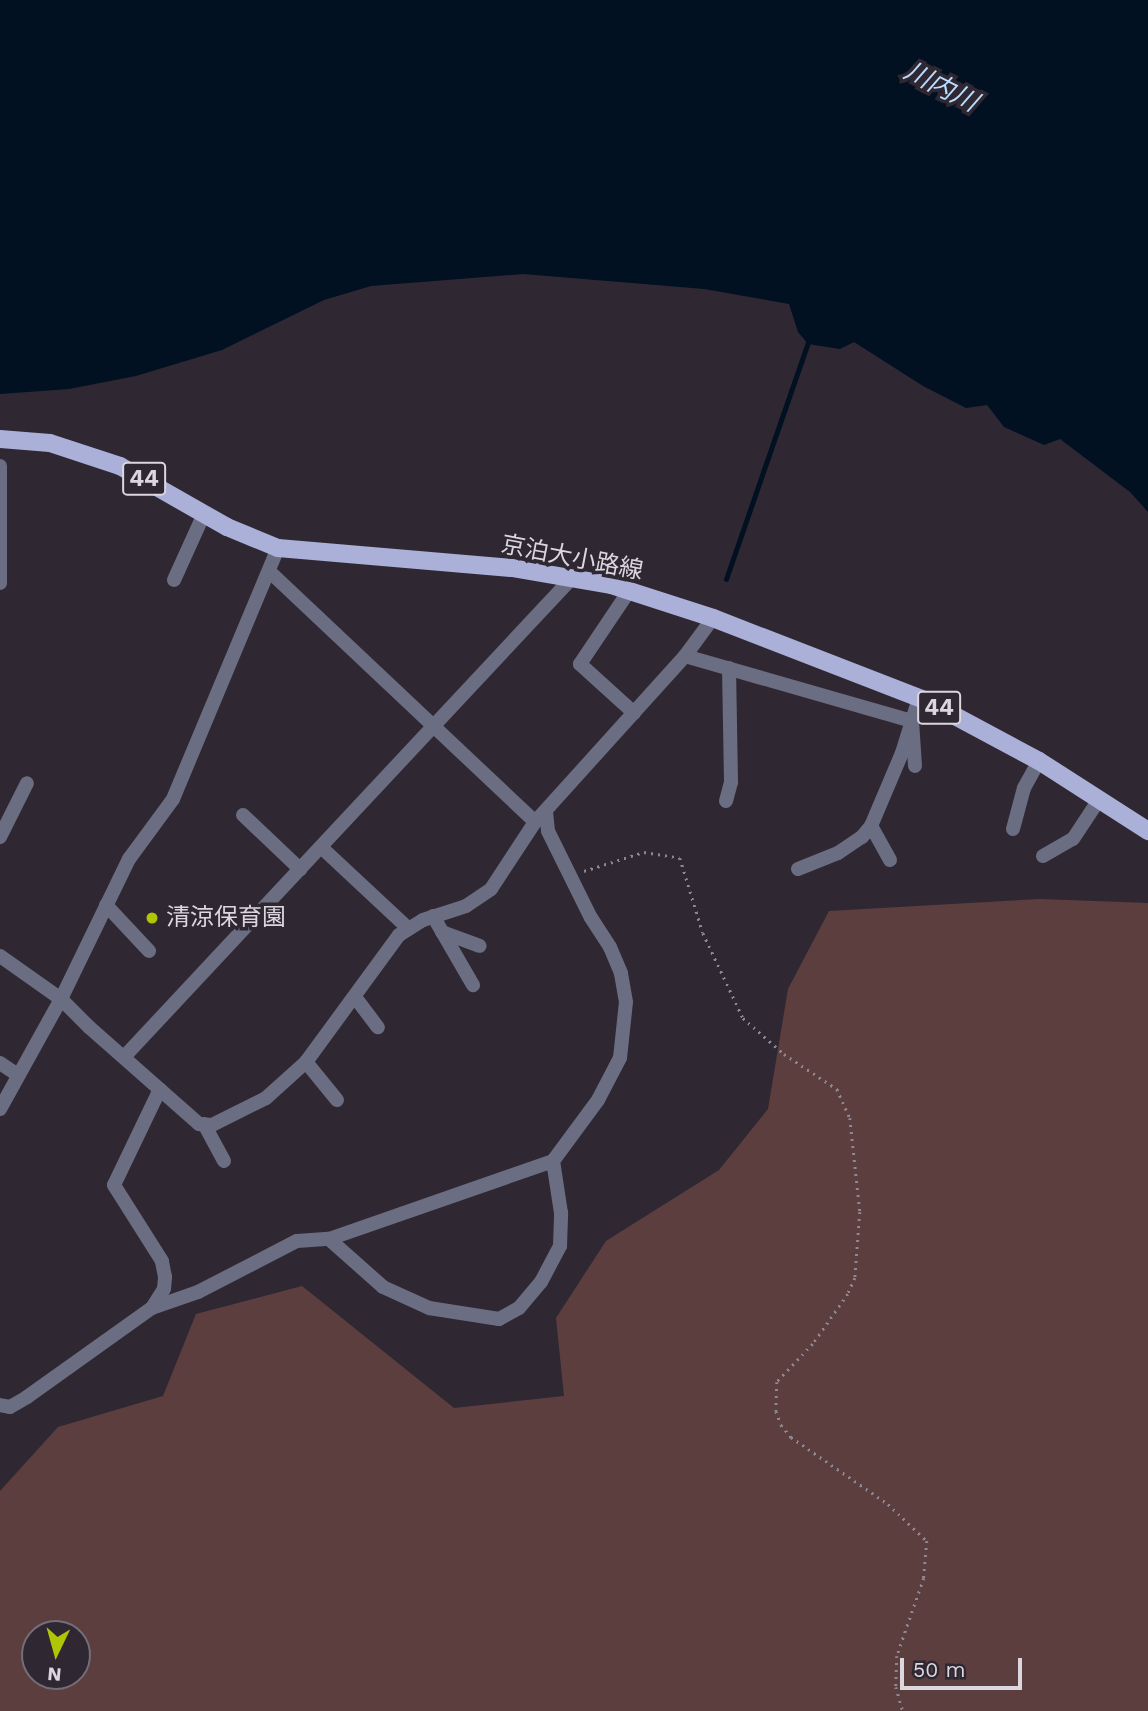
<!DOCTYPE html>
<meta charset="utf-8">
<style>
body{margin:0}
#map{position:relative;width:1148px;height:1711px;overflow:hidden;background:#2f2833;font-family:"Work Sans","Noto Sans JP",sans-serif}
div>[style]{position:absolute}
[style*='--x']{left:calc(var(--x)*1px);top:calc(var(--y)*1px);width:calc(var(--w)*1px);rotate:calc(var(--a)*1deg)}
.green>*{inset:0;background:#5d3e3f}
.water>*{inset:0;background:#011121}
.stream>*{height:5px;margin:-2.5px;padding:0 2.5px;transform-origin:2.5px;border-radius:2.5px;background:#011121}
.path>*{height:2.5px;margin-top:-1.25px;transform-origin:0;background:repeating-linear-gradient(90deg,#8d8891 0 2px,transparent 0 7px)}
.minor>*{height:14px;margin:-7px;padding:0 7px;transform-origin:7px;border-radius:7px;background:#6b6e82}
.primary>*{height:18px;margin:-9px;padding:0 9px;transform-origin:9px;border-radius:9px;background:#abb0d9}
.dots>*{width:19px;height:19px;translate:-50% -50%;box-sizing:border-box;border:4px solid #2f2833;border-radius:50%}
span{translate:-50% -50%;white-space:nowrap;text-align:center;line-height:1.15;-webkit-text-stroke:7px #2f2833;paint-order:stroke}
.shield-label span{padding:2px 5px;background:#2f2833;border:2px solid;border-radius:5px;-webkit-text-stroke-width:0}
.shield-label{font-size:23px;color:#dcd7df;font-weight:700}
.street-label{font-size:24px;color:#dcd7df}
.poi-label{font-size:24px;color:#dcd7df}
.left{translate:0 -50%;text-align:left}
.water-label{font-size:26px;color:#b8ddfe;font-style:italic}
.north{position:absolute;left:21px;top:1620px;width:70px;height:70px;box-sizing:border-box;background:#2f2833;border:2px solid #746e78;border-radius:50%;rotate:185deg;font-size:19px;font-weight:700;line-height:28px;text-align:center;color:#dcd7df}
.north::after{content:'';display:block;margin:auto;width:24px;height:32px;background:#afc506;clip-path:polygon(50% 0,100% 100%,50% 72%,0 100%)}
.scale{position:absolute;left:900px;top:1658px;width:122px;height:32px;box-sizing:border-box;border:4px solid #dcd7df;border-top:0;padding-left:9px;font-size:21px;line-height:24px;white-space:nowrap;color:#dcd7df;-webkit-text-stroke:5px #2f2833;paint-order:stroke}
</style>
<div id="map">
<div class="green">
<div style="clip-path:polygon(evenodd,1040px 899px,1148px 903px,1148px 1711px,0 1711px,0 1491px,58px 1427px,163px 1396px,196px 1314px,302px 1286px,454px 1408px,564px 1396px,556px 1318px,606px 1241px,719px 1170px,768px 1109px,788px 989px,829px 911px,1040px 899px,35px 1634px,77px 1634px,77px 1676px,35px 1676px,35px 1634px)"></div>
</div>
<div class="water">
<div style="clip-path:polygon(0 0,1148px 0,1148px 512px,1130px 492px,1060px 439px,1044px 445px,1004px 427px,987px 405px,966px 408px,923px 386px,854px 342px,840px 349px,808px 344px,798px 332px,789px 304px,704px 289px,523px 274px,371px 286px,324px 300px,222px 350px,136px 376px,69px 389px,0 394px)"></div>
</div>
<div class="stream">
<div style="--x:726;--y:579;--w:256;--a:-70.9"></div>
</div>
<div class="path">
<div style="--x:584;--y:871;--w:63;--a:-17.6"></div>
<div style="--x:644;--y:852;--w:36;--a:9"></div>
<div style="--x:680;--y:858;--w:78;--a:73"></div>
<div style="--x:703;--y:933;--w:94;--a:64.8"></div>
<div style="--x:743;--y:1018;--w:55;--a:41.3"></div>
<div style="--x:784;--y:1054;--w:64;--a:33.4"></div>
<div style="--x:837;--y:1089;--w:32;--a:66"></div>
<div style="--x:850;--y:1118;--w:95;--a:83.9"></div>
<div style="--x:860;--y:1212;--w:66;--a:94.3"></div>
<div style="--x:855;--y:1278;--w:17;--a:114"></div>
<div style="--x:848;--y:1294;--w:61;--a:125"></div>
<div style="--x:813;--y:1344;--w:52;--a:133.5"></div>
<div style="--x:777;--y:1382;--w:29;--a:92"></div>
<div style="--x:776;--y:1411;--w:15;--a:70"></div>
<div style="--x:781;--y:1425;--w:16;--a:50"></div>
<div style="--x:791;--y:1437;--w:118;--a:34.6"></div>
<div style="--x:888;--y:1504;--w:54;--a:43.5"></div>
<div style="--x:927;--y:1541;--w:37;--a:95"></div>
<div style="--x:924;--y:1578;--w:83;--a:109.1"></div>
<div style="--x:897;--y:1656;--w:31;--a:92"></div>
<div style="--x:896;--y:1687;--w:25;--a:74"></div>
</div>
<div class="minor">
<div style="--x:0;--y:466;--w:117;--a:90"></div>
<div style="--x:270;--y:572;--w:364;--a:43.3"></div>
<div style="--x:174;--y:580;--w:72;--a:-65.6"></div>
<div style="--x:629;--y:591;--w:88;--a:123.9"></div>
<div style="--x:580;--y:664;--w:73;--a:42.2"></div>
<div style="--x:685;--y:656;--w:236;--a:16"></div>
<div style="--x:912;--y:721;--w:45;--a:86.2"></div>
<div style="--x:726;--y:801;--w:20;--a:-75"></div>
<div style="--x:731;--y:782;--w:114;--a:-91"></div>
<div style="--x:243;--y:815;--w:79;--a:43.5"></div>
<div style="--x:1013;--y:829;--w:42;--a:-75"></div>
<div style="--x:1024;--y:788;--w:31;--a:-61"></div>
<div style="--x:0;--y:837;--w:60;--a:-63.4"></div>
<div style="--x:321;--y:847;--w:120;--a:43"></div>
<div style="--x:1043;--y:856;--w:34;--a:-30"></div>
<div style="--x:1073;--y:839;--w:49;--a:-56.6"></div>
<div style="--x:890;--y:860;--w:39;--a:-119"></div>
<div style="--x:871;--y:826;--w:79;--a:-67"></div>
<div style="--x:902;--y:753;--w:58;--a:-72.8"></div>
<div style="--x:798;--y:869;--w:43;--a:-21.8"></div>
<div style="--x:838;--y:853;--w:29;--a:-34"></div>
<div style="--x:862;--y:837;--w:14;--a:-51"></div>
<div style="--x:106;--y:905;--w:63;--a:46.9"></div>
<div style="--x:433;--y:916;--w:80;--a:59.9"></div>
<div style="--x:442;--y:932;--w:40;--a:20.2"></div>
<div style="--x:0;--y:956;--w:75;--a:35.2"></div>
<div style="--x:61;--y:999;--w:40;--a:45"></div>
<div style="--x:89;--y:1027;--w:147;--a:41.4"></div>
<div style="--x:199;--y:1124;--w:13;--a:4"></div>
<div style="--x:212;--y:1125;--w:60;--a:-26.6"></div>
<div style="--x:266;--y:1098;--w:54;--a:-42"></div>
<div style="--x:306;--y:1062;--w:157;--a:-53.8"></div>
<div style="--x:399;--y:935;--w:28;--a:-32"></div>
<div style="--x:423;--y:920;--w:45;--a:-18"></div>
<div style="--x:466;--y:906;--w:30;--a:-34"></div>
<div style="--x:491;--y:889;--w:80;--a:-56.7"></div>
<div style="--x:535;--y:822;--w:224;--a:-47.9"></div>
<div style="--x:685;--y:656;--w:47;--a:-53.6"></div>
<div style="--x:355;--y:997;--w:38;--a:53"></div>
<div style="--x:124;--y:1057;--w:656;--a:-46.92"></div>
<div style="--x:306;--y:1062;--w:49;--a:50.8"></div>
<div style="--x:0;--y:1063;--w:22;--a:34"></div>
<div style="--x:0;--y:1109;--w:126;--a:-61"></div>
<div style="--x:61;--y:999;--w:156;--a:-64.1"></div>
<div style="--x:129;--y:859;--w:74;--a:-53.7"></div>
<div style="--x:173;--y:799;--w:272;--a:-67.3"></div>
<div style="--x:204;--y:1124;--w:42;--a:61.6"></div>
<div style="--x:329;--y:1239;--w:72;--a:41.6"></div>
<div style="--x:383;--y:1287;--w:51;--a:24.5"></div>
<div style="--x:429;--y:1308;--w:71;--a:8.9"></div>
<div style="--x:499;--y:1319;--w:23;--a:-29"></div>
<div style="--x:519;--y:1308;--w:34;--a:-50"></div>
<div style="--x:541;--y:1282;--w:41;--a:-62.2"></div>
<div style="--x:560;--y:1246;--w:33;--a:-88"></div>
<div style="--x:561;--y:1213;--w:53;--a:-98.7"></div>
<div style="--x:152;--y:1308;--w:22;--a:-58"></div>
<div style="--x:164;--y:1289;--w:12;--a:-85"></div>
<div style="--x:165;--y:1277;--w:16;--a:-101"></div>
<div style="--x:162;--y:1261;--w:90;--a:-122.3"></div>
<div style="--x:114;--y:1185;--w:106;--a:-64.4"></div>
<div style="--x:0;--y:1405;--w:10;--a:11"></div>
<div style="--x:10;--y:1407;--w:20;--a:-30"></div>
<div style="--x:27;--y:1397;--w:153;--a:-35.5"></div>
<div style="--x:152;--y:1308;--w:49;--a:-19.2"></div>
<div style="--x:198;--y:1292;--w:111;--a:-27.3"></div>
<div style="--x:297;--y:1241;--w:32;--a:-4"></div>
<div style="--x:329;--y:1239;--w:237;--a:-19.2"></div>
<div style="--x:553;--y:1161;--w:76;--a:-53.6"></div>
<div style="--x:598;--y:1100;--w:47;--a:-62.4"></div>
<div style="--x:620;--y:1058;--w:56;--a:-83.9"></div>
<div style="--x:626;--y:1002;--w:29;--a:-100"></div>
<div style="--x:621;--y:973;--w:28;--a:-113"></div>
<div style="--x:610;--y:947;--w:35;--a:-123"></div>
<div style="--x:591;--y:918;--w:97;--a:-116.3"></div>
<div style="--x:548;--y:831;--w:19;--a:-96"></div>
</div>
<div class="primary">
<div style="--x:0;--y:439;--w:50;--a:4.6"></div>
<div style="--x:50;--y:443;--w:74;--a:18.2"></div>
<div style="--x:120;--y:466;--w:123;--a:29.7"></div>
<div style="--x:227;--y:527;--w:55;--a:22.4"></div>
<div style="--x:278;--y:548;--w:235;--a:4.9"></div>
<div style="--x:512;--y:568;--w:100;--a:9.7"></div>
<div style="--x:611;--y:585;--w:107;--a:17.9"></div>
<div style="--x:713;--y:618;--w:230;--a:21.2"></div>
<div style="--x:927;--y:701;--w:127;--a:28.2"></div>
<div style="--x:1039;--y:761;--w:130;--a:32.7"></div>
</div>
<div class="dots">
<div style="left:152px;top:918px;background:#afc506"></div>
</div>
<div class="shield-label">
<span style="left:144px;top:479px">44</span>
<span style="left:939px;top:708px">44</span>
</div>
<div class="street-label">
<span style="left:572px;top:558px;rotate:11deg">京泊大小路線</span>
</div>
<div class="poi-label">
<span class="left" style="left:166px;top:918px">清涼保育園</span>
</div>
<div class="water-label">
<span style="left:941px;top:87px;rotate:27deg">川内川</span>
</div>
<div class="north">N</div>
<div class="scale">50 m</div>
</div>
